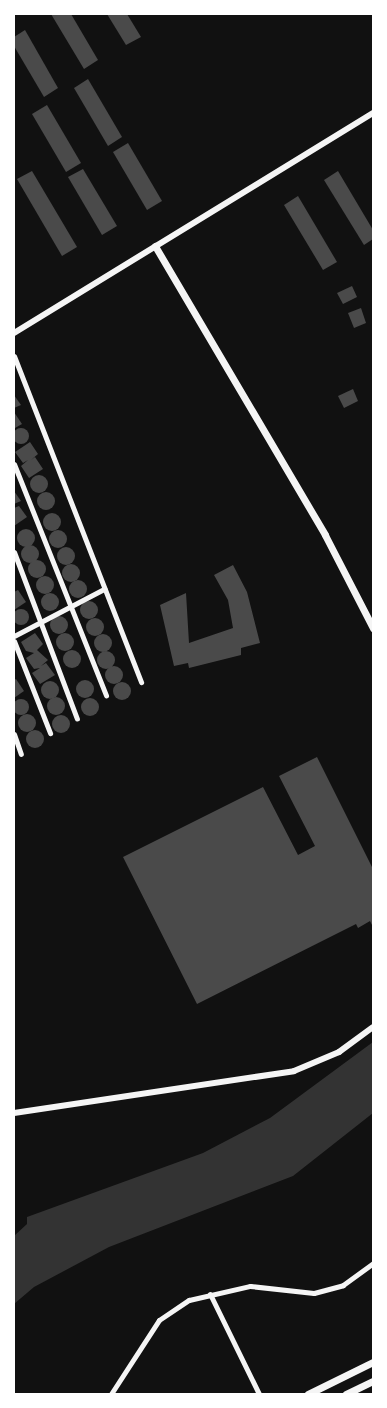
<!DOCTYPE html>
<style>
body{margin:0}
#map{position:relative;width:387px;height:1408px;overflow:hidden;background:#111;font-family:Jost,sans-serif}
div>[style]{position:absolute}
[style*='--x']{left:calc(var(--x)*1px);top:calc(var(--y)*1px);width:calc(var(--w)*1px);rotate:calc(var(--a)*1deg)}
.water>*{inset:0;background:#333}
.building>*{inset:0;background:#4a4a4a}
.round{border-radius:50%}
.minor>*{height:5px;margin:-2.5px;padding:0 2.5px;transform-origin:2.5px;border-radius:2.5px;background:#f5f5f5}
.tertiary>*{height:6px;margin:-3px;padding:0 3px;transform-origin:3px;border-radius:3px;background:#f5f5f5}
.secondary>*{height:7px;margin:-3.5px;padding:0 3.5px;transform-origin:3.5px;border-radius:3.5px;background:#f5f5f5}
span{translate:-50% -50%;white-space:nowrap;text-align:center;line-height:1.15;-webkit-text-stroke:4px #fff;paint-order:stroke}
.frame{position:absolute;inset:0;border:15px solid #fff;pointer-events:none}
</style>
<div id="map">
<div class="water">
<div style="clip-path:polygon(373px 1042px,373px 1113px,293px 1176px,109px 1247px,34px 1287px,14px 1304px,14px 1236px,27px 1224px,27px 1217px,203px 1153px,270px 1118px)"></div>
</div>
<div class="building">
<div style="clip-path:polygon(51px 14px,71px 14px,98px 60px,84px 69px)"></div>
<div style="clip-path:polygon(107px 14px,127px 14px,141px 37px,126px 45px)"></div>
<div style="clip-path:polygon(25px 30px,58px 88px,44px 97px,14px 46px,14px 37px)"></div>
<div style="clip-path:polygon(88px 79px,122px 137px,108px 146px,74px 88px)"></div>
<div style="clip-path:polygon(47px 105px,81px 163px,66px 172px,32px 114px)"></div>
<div style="clip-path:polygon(128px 143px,162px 201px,147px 210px,113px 152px)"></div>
<div style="clip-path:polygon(83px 169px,117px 226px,102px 235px,68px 177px)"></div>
<div style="clip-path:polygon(32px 171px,77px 247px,62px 256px,17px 179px)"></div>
<div style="clip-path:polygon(338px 171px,373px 230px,373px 239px,364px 245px,324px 180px)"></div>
<div style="clip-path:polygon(298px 196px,337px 262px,323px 270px,284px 205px)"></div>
<div style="clip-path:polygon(352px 286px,357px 297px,343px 304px,337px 293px)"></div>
<div style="clip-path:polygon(361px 308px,366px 323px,354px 328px,348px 313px)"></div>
<div style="clip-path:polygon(353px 389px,358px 401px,344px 408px,338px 396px)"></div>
<div style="clip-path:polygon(14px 395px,21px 405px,14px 408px)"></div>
<div style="clip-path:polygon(14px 412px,22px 424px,15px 428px,14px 425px)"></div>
<div class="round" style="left:13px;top:428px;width:16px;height:16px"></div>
<div style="clip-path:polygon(30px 442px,38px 454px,31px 460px,35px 457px,43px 469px,29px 478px,21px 466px,28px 460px,23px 463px,15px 452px)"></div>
<div class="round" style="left:30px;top:475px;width:18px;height:18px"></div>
<div style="clip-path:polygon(14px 491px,21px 501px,14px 504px)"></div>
<div class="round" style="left:37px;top:492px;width:18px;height:18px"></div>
<div style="clip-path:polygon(19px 506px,27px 517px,14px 526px,14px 508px)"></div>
<div class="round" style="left:43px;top:513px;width:18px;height:18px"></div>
<div class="round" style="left:17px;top:529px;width:18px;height:18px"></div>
<div class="round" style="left:49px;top:530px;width:18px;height:18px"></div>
<div class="round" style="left:21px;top:545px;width:18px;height:18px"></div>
<div class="round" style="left:57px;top:547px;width:18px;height:18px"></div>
<div class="round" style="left:28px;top:560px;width:18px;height:18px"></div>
<div class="round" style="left:62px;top:564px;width:18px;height:18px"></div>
<div style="clip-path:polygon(233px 565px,247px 592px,260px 643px,241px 648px,241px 655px,189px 668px,188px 663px,174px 666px,160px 605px,186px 593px,189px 643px,233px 628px,228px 600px,214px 575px)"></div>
<div class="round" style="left:36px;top:576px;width:18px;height:18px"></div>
<div class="round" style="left:69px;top:580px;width:18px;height:18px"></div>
<div style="clip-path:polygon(18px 590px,26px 602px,14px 610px,14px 592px)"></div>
<div class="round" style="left:41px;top:593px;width:18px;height:18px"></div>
<div class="round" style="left:80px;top:601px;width:18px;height:18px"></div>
<div class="round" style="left:13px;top:609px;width:16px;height:16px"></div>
<div class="round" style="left:50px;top:616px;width:18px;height:18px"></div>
<div class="round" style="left:86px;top:618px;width:18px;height:18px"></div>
<div style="clip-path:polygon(35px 633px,43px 644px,37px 650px,48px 660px,41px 666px,46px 663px,55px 675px,40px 684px,32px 673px,40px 668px,34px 669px,26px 658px,34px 653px,26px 651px,21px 642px)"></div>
<div class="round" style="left:56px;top:633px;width:18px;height:18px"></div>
<div class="round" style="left:94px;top:634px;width:18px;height:18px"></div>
<div class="round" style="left:63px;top:650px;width:18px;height:18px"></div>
<div class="round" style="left:97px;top:651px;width:18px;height:18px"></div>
<div class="round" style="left:105px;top:666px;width:18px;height:18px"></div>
<div style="clip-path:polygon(16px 679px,24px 691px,14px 698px,14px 680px)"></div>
<div class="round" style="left:76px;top:680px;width:18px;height:18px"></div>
<div class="round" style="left:41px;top:681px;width:18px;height:18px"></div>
<div class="round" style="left:113px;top:682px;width:18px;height:18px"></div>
<div class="round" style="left:47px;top:697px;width:18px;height:18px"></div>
<div class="round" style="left:81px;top:698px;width:18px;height:18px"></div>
<div class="round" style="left:13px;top:699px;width:16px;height:16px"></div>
<div class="round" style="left:18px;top:714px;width:18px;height:18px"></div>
<div class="round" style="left:52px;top:715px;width:18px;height:18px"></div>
<div class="round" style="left:26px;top:730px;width:18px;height:18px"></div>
<div style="clip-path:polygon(317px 757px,373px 869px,373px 927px,370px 921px,358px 928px,356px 924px,197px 1004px,123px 857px,263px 787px,298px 855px,315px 846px,279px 776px)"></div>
</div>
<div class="minor">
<div style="--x:14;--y:356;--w:350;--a:68.7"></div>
<div style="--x:14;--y:464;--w:249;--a:68.3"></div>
<div style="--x:14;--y:552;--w:178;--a:69.3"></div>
<div style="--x:14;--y:636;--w:102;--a:-27.6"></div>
<div style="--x:14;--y:641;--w:99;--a:68.6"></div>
<div style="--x:14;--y:734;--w:21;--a:71"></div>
<div style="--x:210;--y:1294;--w:111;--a:63.9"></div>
<div style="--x:111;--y:1394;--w:88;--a:-57"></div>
<div style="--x:159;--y:1320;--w:36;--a:-34"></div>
<div style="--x:189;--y:1300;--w:63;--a:-12.9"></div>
<div style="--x:250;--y:1286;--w:64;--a:6.2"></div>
<div style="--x:314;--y:1293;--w:30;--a:-15"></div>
<div style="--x:343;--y:1285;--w:37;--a:-36"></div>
</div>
<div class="tertiary">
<div style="--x:14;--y:333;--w:421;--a:-31.5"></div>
<div style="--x:14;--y:1113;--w:283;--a:-8.5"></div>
<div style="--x:294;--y:1071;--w:49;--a:-22.9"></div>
<div style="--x:339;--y:1052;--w:42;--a:-36.3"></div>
</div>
<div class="secondary">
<div style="--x:155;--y:246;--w:335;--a:59.5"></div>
<div style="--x:325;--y:535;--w:105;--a:62.7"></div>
<div style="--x:308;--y:1394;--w:72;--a:-26.2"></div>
<div style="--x:346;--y:1394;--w:30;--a:-26"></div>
</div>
<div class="frame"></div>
</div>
